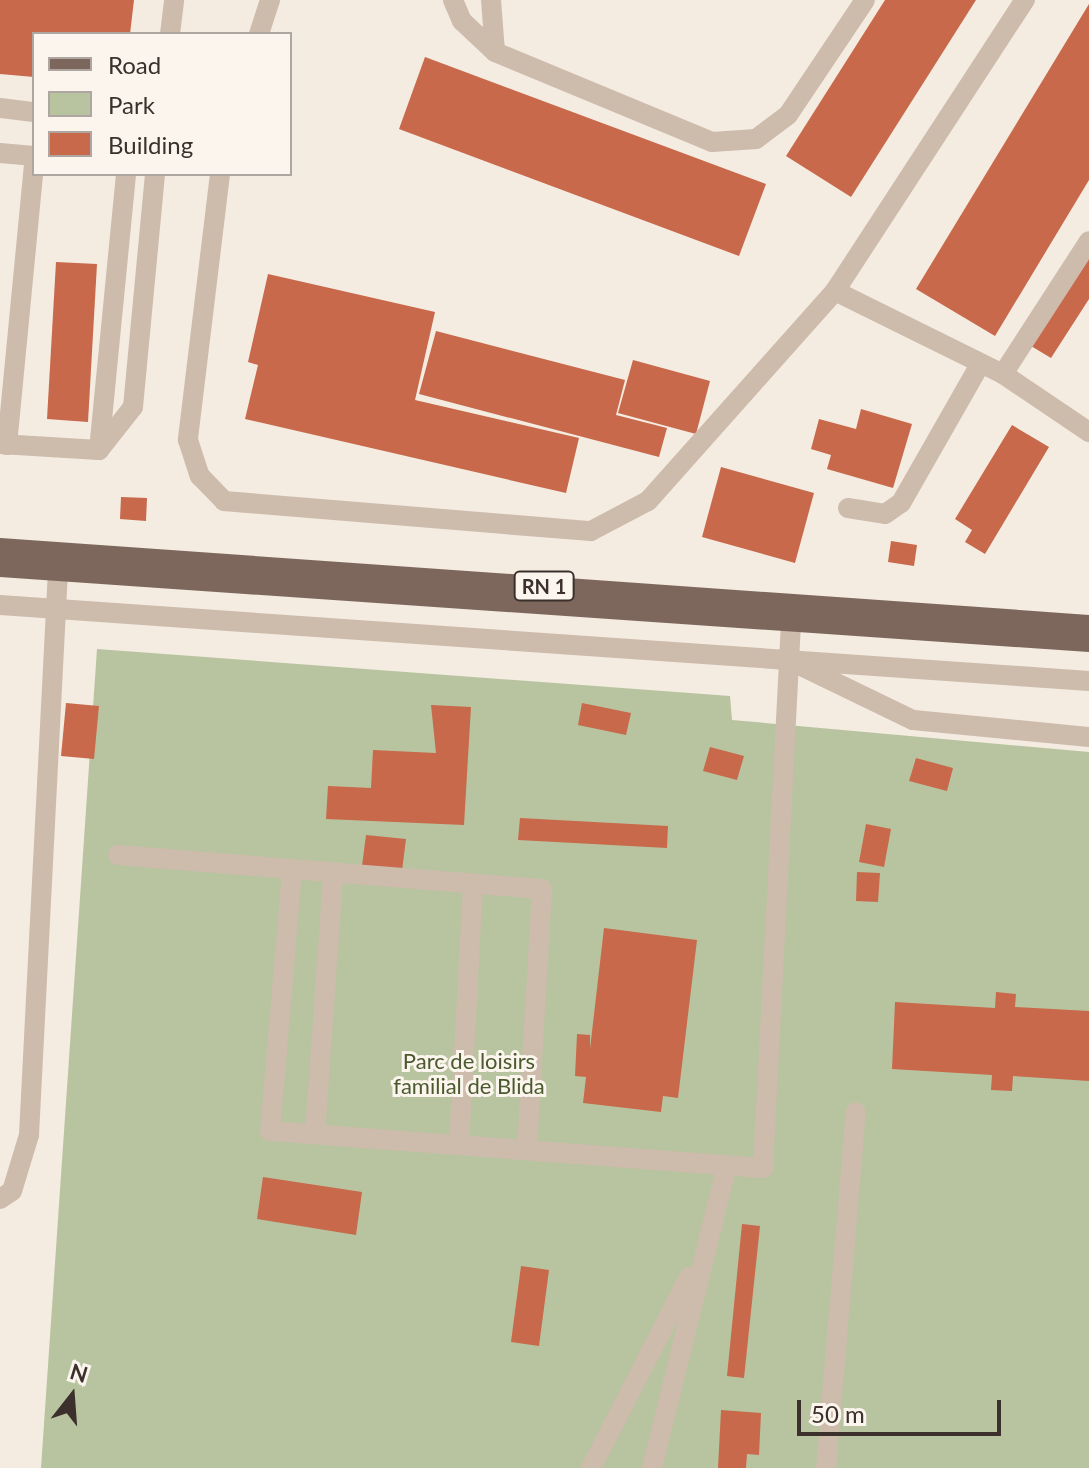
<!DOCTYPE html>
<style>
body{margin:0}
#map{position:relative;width:1089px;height:1468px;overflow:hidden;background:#f4ebe1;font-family:Lato,sans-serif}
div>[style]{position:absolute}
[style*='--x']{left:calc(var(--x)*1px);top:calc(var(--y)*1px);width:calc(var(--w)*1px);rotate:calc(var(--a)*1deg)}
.green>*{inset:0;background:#b8c4a0}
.building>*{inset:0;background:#c8694b}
.minor>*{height:20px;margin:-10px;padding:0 10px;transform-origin:10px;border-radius:10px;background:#cdbbac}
.major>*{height:20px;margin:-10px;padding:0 10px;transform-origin:10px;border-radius:10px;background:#7d675c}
span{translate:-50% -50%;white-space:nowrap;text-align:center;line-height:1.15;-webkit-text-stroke:6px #fbf5ee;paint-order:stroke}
.shield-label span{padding:2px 6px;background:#fbf5ee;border:2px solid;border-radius:6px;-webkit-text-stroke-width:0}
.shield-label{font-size:20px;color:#3b302b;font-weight:700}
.park-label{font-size:22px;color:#4a5a2e}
.legend{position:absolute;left:32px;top:32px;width:260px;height:144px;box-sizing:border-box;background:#fbf5ee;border:2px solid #aea6a0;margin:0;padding:10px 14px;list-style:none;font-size:24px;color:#3b302b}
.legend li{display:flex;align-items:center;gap:16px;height:40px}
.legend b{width:40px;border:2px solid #aea6a0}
.north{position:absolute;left:32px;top:1356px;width:80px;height:80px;-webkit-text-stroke:6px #fbf5ee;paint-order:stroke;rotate:17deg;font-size:22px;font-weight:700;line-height:32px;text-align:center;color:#3b302b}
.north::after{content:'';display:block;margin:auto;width:28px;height:36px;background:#3b302b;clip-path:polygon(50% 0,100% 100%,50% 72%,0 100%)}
.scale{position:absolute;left:797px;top:1400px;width:204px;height:36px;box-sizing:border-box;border:4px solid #3b302b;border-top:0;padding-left:10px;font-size:24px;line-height:28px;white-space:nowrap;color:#3b302b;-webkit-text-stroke:6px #fbf5ee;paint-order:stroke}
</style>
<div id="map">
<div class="green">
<div style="clip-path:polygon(97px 649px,730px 696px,732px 720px,1089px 752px,1089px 1468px,41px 1468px)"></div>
</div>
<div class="building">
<div style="clip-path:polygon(0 0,134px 0,130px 34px,34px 34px,34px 77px,0 74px)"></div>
<div style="clip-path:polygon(885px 0,976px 0,851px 197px,786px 156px)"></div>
<div style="clip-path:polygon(1089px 4px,1089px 180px,995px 336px,916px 289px)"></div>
<div style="clip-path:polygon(425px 57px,766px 184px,739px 256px,399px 129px)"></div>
<div style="clip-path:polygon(1089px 234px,1089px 299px,1051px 358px,1021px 340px)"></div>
<div style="clip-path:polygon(56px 262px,97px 264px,88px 422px,47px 419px)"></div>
<div style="clip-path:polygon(268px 274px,435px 312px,415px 400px,579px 438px,566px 493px,245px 419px,258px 365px,248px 362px)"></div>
<div style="clip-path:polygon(436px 331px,625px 380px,616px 415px,667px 428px,659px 457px,419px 394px)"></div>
<div style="clip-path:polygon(633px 360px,710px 381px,696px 434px,618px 413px)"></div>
<div style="clip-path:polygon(861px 409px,912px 424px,893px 488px,827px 469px,831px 455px,811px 449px,819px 419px,856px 429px)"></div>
<div style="clip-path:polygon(1012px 425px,1049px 447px,985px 554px,965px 542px,972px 530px,955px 519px)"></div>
<div style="clip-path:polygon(721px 467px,814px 493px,795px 563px,702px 537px)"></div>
<div style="clip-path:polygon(121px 497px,147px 498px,146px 521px,120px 519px)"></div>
<div style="clip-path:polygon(891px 541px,917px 545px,914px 566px,888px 562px)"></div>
<div style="clip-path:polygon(66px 703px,99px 706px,94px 759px,61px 756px)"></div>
<div style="clip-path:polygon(582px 703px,631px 713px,626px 735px,578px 725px)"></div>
<div style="clip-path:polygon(431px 705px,471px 707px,464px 825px,326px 819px,328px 786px,371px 788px,373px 750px,436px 753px)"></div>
<div style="clip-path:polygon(710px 747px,744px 756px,737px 780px,703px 771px)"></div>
<div style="clip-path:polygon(916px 758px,953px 768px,947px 791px,909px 781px)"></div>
<div style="clip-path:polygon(520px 818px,668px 826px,667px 848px,518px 840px)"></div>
<div style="clip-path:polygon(866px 824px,891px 829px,884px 867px,859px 862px)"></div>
<div style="clip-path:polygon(366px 835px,406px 839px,402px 871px,362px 866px)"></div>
<div style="clip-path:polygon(857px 872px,880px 873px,878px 902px,856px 901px)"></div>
<div style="clip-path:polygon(604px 928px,697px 940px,678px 1098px,663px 1096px,661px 1112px,583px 1103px,586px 1077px,575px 1076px,577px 1034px,590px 1035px,590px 1049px)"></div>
<div style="clip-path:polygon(996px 992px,1016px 994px,1015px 1007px,1089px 1011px,1089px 1081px,1013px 1076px,1012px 1091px,991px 1090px,992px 1075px,892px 1069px,895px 1002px,995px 1008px)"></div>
<div style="clip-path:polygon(263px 1177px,362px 1192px,356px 1235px,257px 1219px)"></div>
<div style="clip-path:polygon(742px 1224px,760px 1226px,744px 1378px,727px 1376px)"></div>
<div style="clip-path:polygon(521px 1266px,549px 1270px,539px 1346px,511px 1342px)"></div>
<div style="clip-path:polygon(721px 1410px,761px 1413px,759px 1455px,747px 1454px,746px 1468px,718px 1468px)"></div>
</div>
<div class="minor">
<div style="--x:453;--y:0;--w:23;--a:67"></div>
<div style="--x:462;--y:21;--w:45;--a:43.2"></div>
<div style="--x:495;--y:52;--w:235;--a:22.5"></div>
<div style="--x:712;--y:142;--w:44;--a:-3.9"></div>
<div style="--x:756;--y:139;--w:40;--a:-37"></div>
<div style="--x:788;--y:115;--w:138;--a:-56.2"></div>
<div style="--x:491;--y:0;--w:52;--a:85.6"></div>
<div style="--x:170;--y:34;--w:34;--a:-83"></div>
<div style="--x:259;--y:34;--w:36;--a:-72"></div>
<div style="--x:0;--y:108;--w:34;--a:7"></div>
<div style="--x:0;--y:153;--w:34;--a:5"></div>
<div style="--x:220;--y:174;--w:268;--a:96.9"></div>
<div style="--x:188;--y:440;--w:38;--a:72"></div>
<div style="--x:200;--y:476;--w:35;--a:46"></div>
<div style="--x:224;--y:501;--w:368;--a:4.7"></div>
<div style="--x:591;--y:531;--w:64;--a:-27.8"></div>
<div style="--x:648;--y:501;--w:281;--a:-48.3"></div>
<div style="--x:835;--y:291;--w:348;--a:-56.9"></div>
<div style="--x:835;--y:291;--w:187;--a:26.3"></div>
<div style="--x:1003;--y:374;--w:104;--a:34"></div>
<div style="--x:1003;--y:374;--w:158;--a:-57.1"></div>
<div style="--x:0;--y:444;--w:99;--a:3.5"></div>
<div style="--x:7;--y:445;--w:282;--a:-84.5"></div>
<div style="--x:99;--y:450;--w:55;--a:-51.7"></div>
<div style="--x:133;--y:407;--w:234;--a:-84.6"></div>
<div style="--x:99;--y:450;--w:277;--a:-84.4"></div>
<div style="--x:848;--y:508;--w:37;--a:9"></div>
<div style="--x:885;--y:514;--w:19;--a:-35"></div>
<div style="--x:901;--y:503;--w:158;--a:-60.3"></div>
<div style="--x:0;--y:605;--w:1092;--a:3.99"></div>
<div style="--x:793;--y:662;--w:133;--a:25.8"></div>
<div style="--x:913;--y:720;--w:177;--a:5.5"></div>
<div style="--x:118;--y:855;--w:425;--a:4.6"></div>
<div style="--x:542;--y:889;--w:261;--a:93.3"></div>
<div style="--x:292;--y:871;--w:261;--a:94.8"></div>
<div style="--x:270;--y:1131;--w:494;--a:4.3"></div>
<div style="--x:763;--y:1168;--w:547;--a:-87.06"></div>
<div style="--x:315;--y:1134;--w:261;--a:-86"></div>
<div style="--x:459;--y:1145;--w:261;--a:-86.9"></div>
<div style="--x:0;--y:1199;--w:14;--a:-34"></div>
<div style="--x:12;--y:1191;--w:59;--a:-73.1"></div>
<div style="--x:29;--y:1135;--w:565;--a:-87.06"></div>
<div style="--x:591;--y:1468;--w:215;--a:-62.8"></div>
<div style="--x:652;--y:1468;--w:312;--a:-76.1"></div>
<div style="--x:826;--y:1468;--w:357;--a:-85.2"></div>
</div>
<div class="major">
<div style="--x:0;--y:548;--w:1092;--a:4.04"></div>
<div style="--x:0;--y:567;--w:1092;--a:3.94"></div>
</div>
<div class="shield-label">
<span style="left:544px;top:586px">RN 1</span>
</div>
<div class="park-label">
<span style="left:469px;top:1073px">Parc de loisirs<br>familial de Blida</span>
</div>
<ul class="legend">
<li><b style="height:10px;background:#7d675c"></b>Road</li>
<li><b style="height:22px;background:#b8c4a0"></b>Park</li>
<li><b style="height:22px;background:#c8694b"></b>Building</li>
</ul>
<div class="north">N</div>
<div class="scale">50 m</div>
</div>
